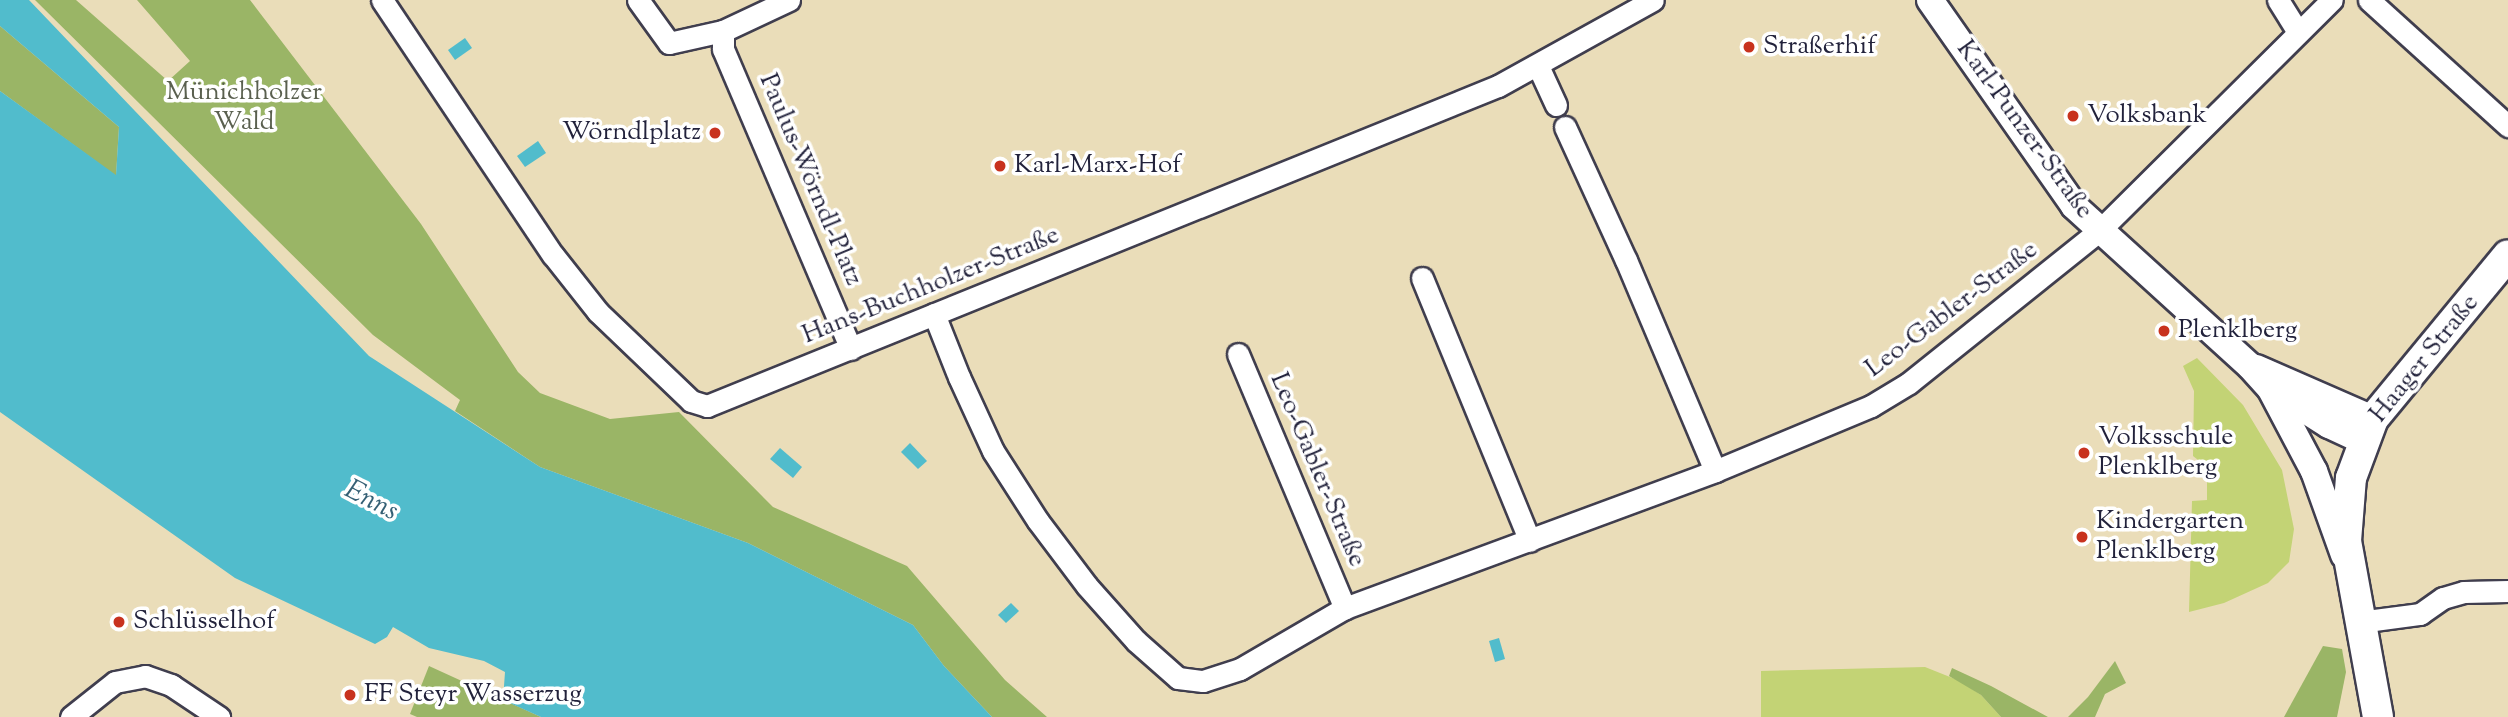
<!DOCTYPE html>
<meta charset="utf-8">
<style>
body{margin:0}
#map{position:relative;width:2508px;height:717px;overflow:hidden;background:#eaddb9;font-family:"Sorts Mill Goudy",serif}
div>[style]{position:absolute}
[style*='--x']{left:calc(var(--x)*1px);top:calc(var(--y)*1px);width:calc(var(--w)*1px);rotate:calc(var(--a)*1deg)}
.green>*{inset:0;background:#c3d375}
.forest>*{inset:0;background:#9ab566}
.water>*{inset:0;background:#51bccc}
.roads{filter:drop-shadow(2px 0 #403e4e) drop-shadow(-2px 0 #403e4e) drop-shadow(0 2px #403e4e) drop-shadow(0 -2px #403e4e)}
.minor>*{height:21px;margin:-10.5px;padding:0 10.5px;transform-origin:10.5px;border-radius:10.5px;background:#fff}
.tertiary>*{height:26px;margin:-13px;padding:0 13px;transform-origin:13px;border-radius:13px;background:#fff}
.secondary>*{height:30px;margin:-15px;padding:0 15px;transform-origin:15px;border-radius:15px;background:#fff}
.dots>*{width:19px;height:19px;translate:-50% -50%;box-sizing:border-box;border:4px solid #fff;border-radius:50%}
span{translate:-50% -50%;white-space:nowrap;text-align:center;line-height:1.15;-webkit-text-stroke:7px #fff;paint-order:stroke}
.poi-label{font-size:26px;color:#22223b}
.left{translate:0 -50%;text-align:left}
.right{translate:-100% -50%;text-align:right}
.park-label{font-size:26px;color:#5a604f}
.street-label{font-size:26px;color:#22223b}
.water-label{font-size:28px;color:#356075;font-style:italic}
</style>
<div id="map">
<div class="green">
<div style="clip-path:polygon(2197px 358px,2243px 405px,2282px 470px,2294px 529px,2289px 562px,2268px 583px,2224px 603px,2189px 612px,2192px 501px,2207px 500px,2207px 467px,2193px 456px,2194px 391px,2183px 366px)"></div>
<div style="clip-path:polygon(1925px 667px,1960px 681px,1981px 695px,2001px 717px,1761px 717px,1761px 671px)"></div>
</div>
<div class="forest">
<div style="clip-path:polygon(35px 0,76px 0,168px 81px,190px 61px,137px 0,250px 0,421px 224px,518px 372px,540px 393px,610px 419px,679px 412px,773px 507px,907px 566px,1005px 680px,1047px 717px,992px 717px,944px 666px,913px 625px,748px 543px,540px 467px,455px 411px,460px 400px,373px 335px)"></div>
<div style="clip-path:polygon(0 26px,119px 127px,116px 176px,0 91px)"></div>
<div style="clip-path:polygon(2323px 646px,2342px 649px,2346px 672px,2337px 717px,2284px 717px)"></div>
<div style="clip-path:polygon(2115px 661px,2126px 683px,2105px 694px,2095px 717px,2068px 717px,2088px 697px)"></div>
<div style="clip-path:polygon(429px 666px,541px 717px,417px 717px,410px 714px)"></div>
<div style="clip-path:polygon(1952px 668px,1991px 686px,2048px 717px,2001px 717px,1981px 695px,1949px 676px)"></div>
</div>
<div class="water">
<div style="clip-path:polygon(0 0,29px 0,369px 356px,540px 467px,748px 543px,913px 625px,944px 666px,992px 717px,541px 717px,503px 700px,505px 672px,484px 661px,429px 648px,393px 627px,387px 637px,375px 644px,235px 578px,0 412px,0 91px,116px 175px,119px 127px,0 26px)"></div>
<div style="clip-path:polygon(465px 38px,472px 48px,455px 60px,448px 50px)"></div>
<div style="clip-path:polygon(538px 141px,546px 153px,525px 167px,517px 156px)"></div>
<div style="clip-path:polygon(910px 443px,927px 461px,918px 469px,901px 452px)"></div>
<div style="clip-path:polygon(780px 448px,802px 467px,793px 478px,770px 459px)"></div>
<div style="clip-path:polygon(1011px 603px,1019px 611px,1006px 623px,998px 615px)"></div>
<div style="clip-path:polygon(1499px 638px,1505px 659px,1495px 662px,1489px 641px)"></div>
</div>
<div class="roads">
<div class="minor">
<div style="--x:382;--y:0;--w:307;--a:56.2"></div>
<div style="--x:553;--y:255;--w:73;--a:51.7"></div>
<div style="--x:598;--y:312;--w:129;--a:43.7"></div>
<div style="--x:691;--y:401;--w:17;--a:17"></div>
<div style="--x:707;--y:406;--w:853;--a:-22.03"></div>
<div style="--x:1498;--y:86;--w:177;--a:-29"></div>
<div style="--x:638;--y:0;--w:53;--a:54.2"></div>
<div style="--x:669;--y:43;--w:55;--a:-12.5"></div>
<div style="--x:723;--y:31;--w:73;--a:-25.2"></div>
<div style="--x:2278;--y:0;--w:38;--a:58"></div>
<div style="--x:2369;--y:0;--w:188;--a:42.2"></div>
<div style="--x:723;--y:31;--w:18;--a:90"></div>
<div style="--x:723;--y:49;--w:326;--a:66.9"></div>
<div style="--x:1538;--y:66;--w:43;--a:65.2"></div>
<div style="--x:1565;--y:127;--w:146;--a:65.4"></div>
<div style="--x:1626;--y:260;--w:229;--a:67.1"></div>
<div style="--x:1422;--y:278;--w:284;--a:67.7"></div>
<div style="--x:934;--y:314;--w:68;--a:68.4"></div>
<div style="--x:959;--y:377;--w:81;--a:65.3"></div>
<div style="--x:993;--y:451;--w:83;--a:57.3"></div>
<div style="--x:1038;--y:521;--w:81;--a:53"></div>
<div style="--x:1087;--y:586;--w:74;--a:48.3"></div>
<div style="--x:1136;--y:641;--w:56;--a:41.4"></div>
<div style="--x:1178;--y:678;--w:25;--a:7"></div>
<div style="--x:1203;--y:681;--w:39;--a:-18"></div>
<div style="--x:1240;--y:669;--w:121;--a:-30.2"></div>
<div style="--x:1345;--y:608;--w:395;--a:-20.3"></div>
<div style="--x:1715;--y:471;--w:169;--a:-22.6"></div>
<div style="--x:1871;--y:406;--w:44;--a:-31.2"></div>
<div style="--x:1909;--y:383;--w:243;--a:-38.7"></div>
<div style="--x:2099;--y:231;--w:328;--a:-44.8"></div>
<div style="--x:1238;--y:354;--w:276;--a:67.2"></div>
<div style="--x:2359;--y:622;--w:62;--a:-7.5"></div>
<div style="--x:2420;--y:614;--w:28;--a:-35"></div>
<div style="--x:2443;--y:598;--w:22;--a:-16"></div>
<div style="--x:2464;--y:592;--w:44;--a:-1.3"></div>
<div style="--x:71;--y:717;--w:56;--a:-38.5"></div>
<div style="--x:115;--y:682;--w:31;--a:-11"></div>
<div style="--x:145;--y:676;--w:28;--a:19"></div>
<div style="--x:171;--y:685;--w:58;--a:33.7"></div>
</div>
<div class="tertiary">
<div style="--x:1930;--y:0;--w:251;--a:55"></div>
<div style="--x:2074;--y:206;--w:238;--a:42.3"></div>
<div style="--x:2250;--y:366;--w:30;--a:48"></div>
<div style="--x:2270;--y:388;--w:94;--a:62.1"></div>
<div style="--x:2314;--y:471;--w:89;--a:70.3"></div>
<div style="--x:2256;--y:368;--w:128;--a:23.6"></div>
<div style="--x:2274;--y:390;--w:65;--a:32.5"></div>
<div style="--x:2329;--y:425;--w:38;--a:25"></div>
</div>
<div class="secondary">
<div style="--x:2378;--y:717;--w:179;--a:-100.3"></div>
<div style="--x:2346;--y:541;--w:63;--a:-85.5"></div>
<div style="--x:2351;--y:478;--w:63;--a:-69.6"></div>
<div style="--x:2373;--y:419;--w:212;--a:-50.5"></div>
</div>
</div>
<div class="dots">
<div style="left:1749px;top:47px;background:#c8321e"></div>
<div style="left:2073px;top:116px;background:#c8321e"></div>
<div style="left:715px;top:133px;background:#c8321e"></div>
<div style="left:1000px;top:166px;background:#c8321e"></div>
<div style="left:2164px;top:331px;background:#c8321e"></div>
<div style="left:2084px;top:453px;background:#c8321e"></div>
<div style="left:2082px;top:537px;background:#c8321e"></div>
<div style="left:119px;top:622px;background:#c8321e"></div>
<div style="left:350px;top:695px;background:#c8321e"></div>
</div>
<div class="poi-label">
<span class="left" style="left:1763px;top:47px">Straßerhif</span>
<span class="left" style="left:2087px;top:116px">Volksbank</span>
<span class="right" style="left:701px;top:133px">Wörndlplatz</span>
<span class="left" style="left:1014px;top:166px">Karl-Marx-Hof</span>
<span class="left" style="left:2178px;top:331px">Plenklberg</span>
<span class="left" style="left:2098px;top:453px">Volksschule<br>Plenklberg</span>
<span class="left" style="left:2096px;top:537px">Kindergarten<br>Plenklberg</span>
<span class="left" style="left:133px;top:622px">Schlüsselhof</span>
<span class="left" style="left:364px;top:695px">FF Steyr Wasserzug</span>
</div>
<div class="park-label">
<span style="left:244px;top:108px">Münichholzer<br>Wald</span>
</div>
<div class="street-label">
<span style="left:2024px;top:130px;rotate:54deg">Karl-Punzer-Straße</span>
<span style="left:810px;top:180px;rotate:67deg">Paulus-Wörndl-Platz</span>
<span style="left:931px;top:286px;rotate:-22deg">Hans-Buchholzer-Straße</span>
<span style="left:1952px;top:310px;rotate:-37deg">Leo-Gabler-Straße</span>
<span style="left:2425px;top:359px;rotate:-51deg">Haager Straße</span>
<span style="left:1317px;top:470px;rotate:67deg">Leo-Gabler-Straße</span>
</div>
<div class="water-label">
<span style="left:371px;top:501px;rotate:27deg">Enns</span>
</div>
</div>
